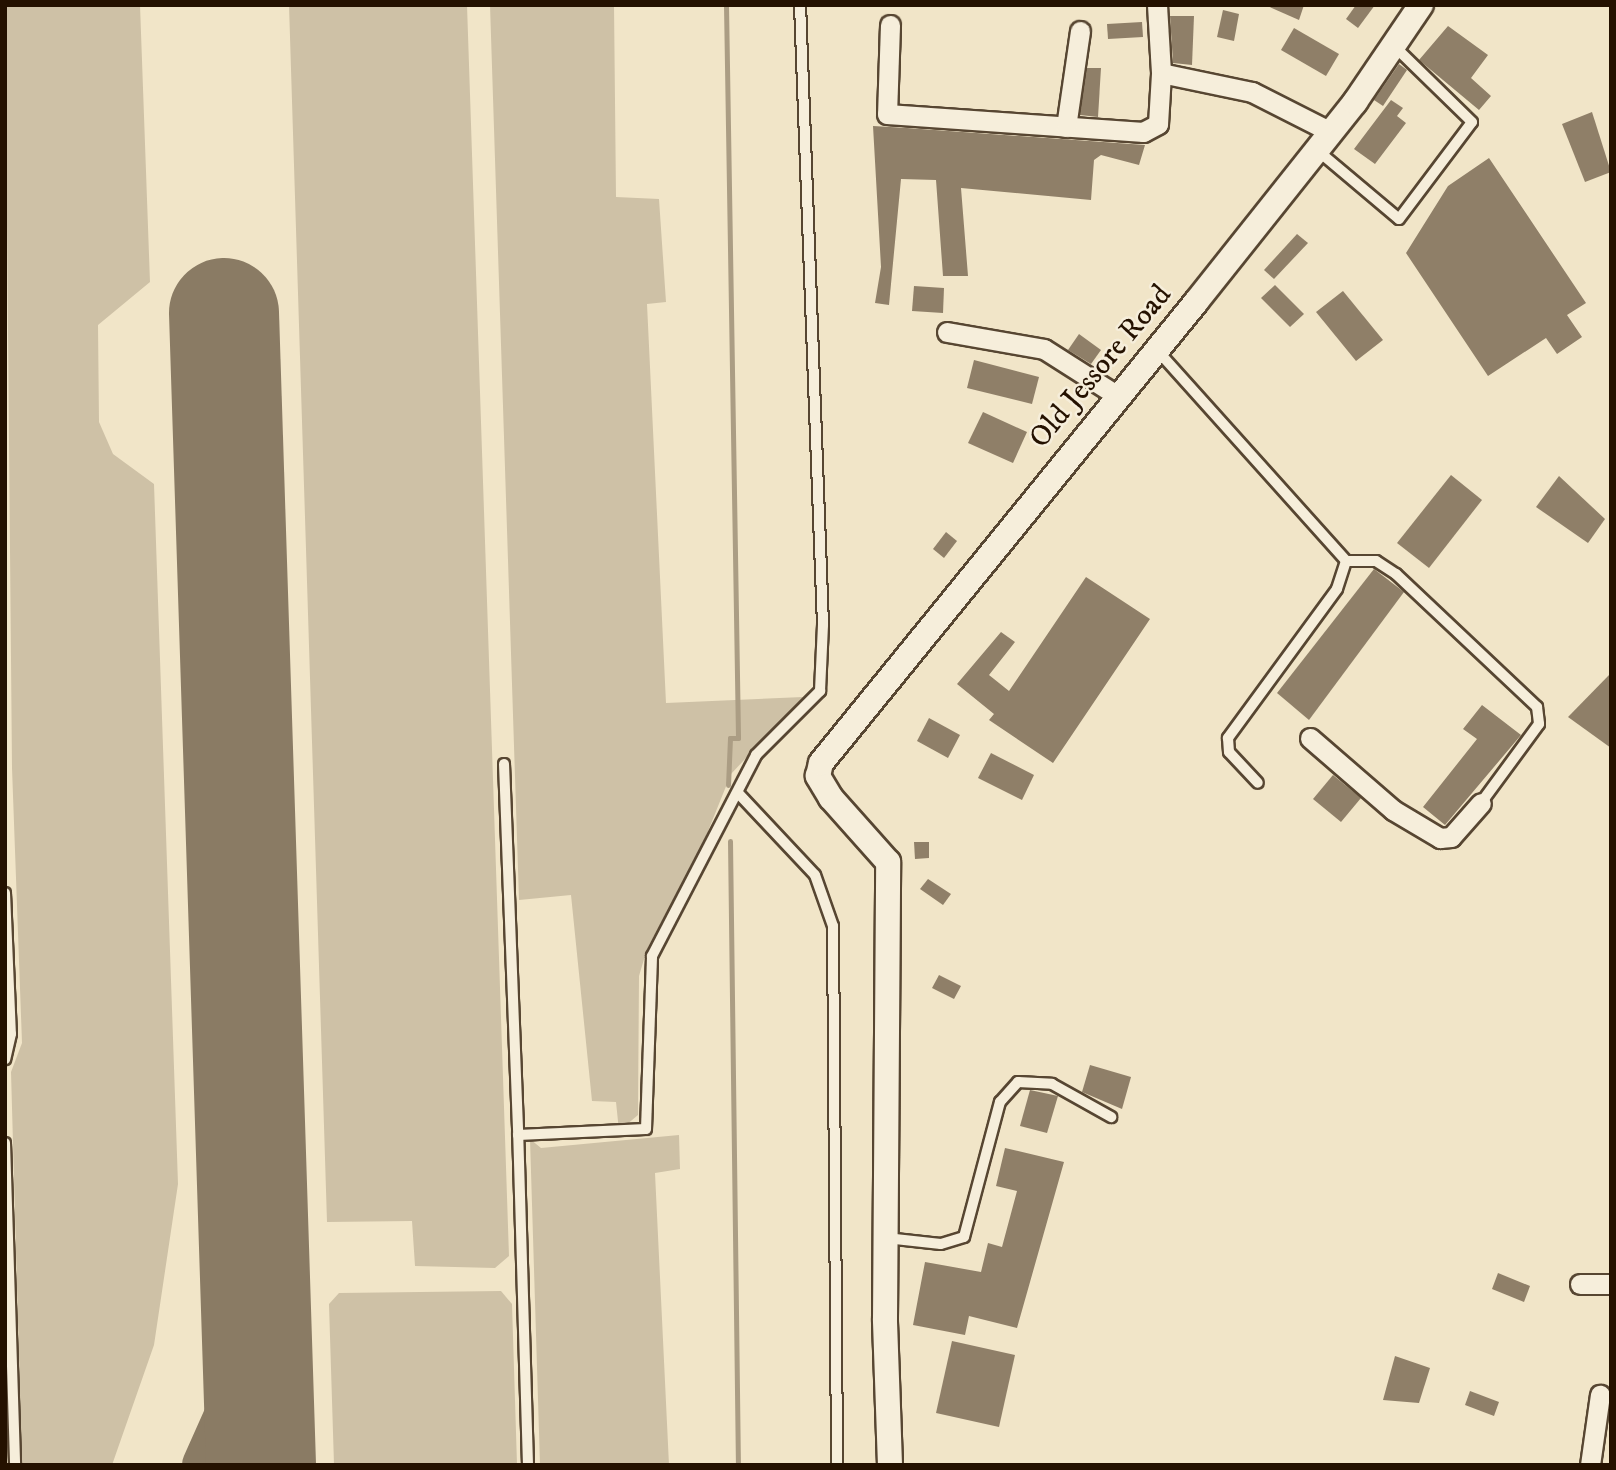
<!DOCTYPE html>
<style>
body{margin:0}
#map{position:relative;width:1616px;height:1470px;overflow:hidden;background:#f1e5c8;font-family:"IM FELL DW Pica",serif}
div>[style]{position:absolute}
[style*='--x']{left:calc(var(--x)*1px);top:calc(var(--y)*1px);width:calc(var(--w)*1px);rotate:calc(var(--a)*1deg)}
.green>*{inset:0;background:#cec1a6}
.stream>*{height:5px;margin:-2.5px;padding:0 2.5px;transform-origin:2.5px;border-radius:2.5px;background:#ab9d84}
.taxiway>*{height:44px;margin:-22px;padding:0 22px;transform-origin:22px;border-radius:22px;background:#8a7b64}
.runway>*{height:110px;margin:-55px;padding:0 55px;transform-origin:55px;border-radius:55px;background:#8a7b64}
.building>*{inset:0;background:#8f7f68}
.roads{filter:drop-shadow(2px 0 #574632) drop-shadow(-2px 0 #574632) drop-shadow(0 2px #574632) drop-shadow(0 -2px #574632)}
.service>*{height:10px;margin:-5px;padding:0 5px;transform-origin:5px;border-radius:5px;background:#f6eedb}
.minor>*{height:19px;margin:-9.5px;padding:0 9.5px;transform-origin:9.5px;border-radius:9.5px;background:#f6eedb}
.tertiary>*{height:24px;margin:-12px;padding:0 12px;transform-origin:12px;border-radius:12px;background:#f6eedb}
span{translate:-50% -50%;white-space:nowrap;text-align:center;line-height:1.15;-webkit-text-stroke:5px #f6eedb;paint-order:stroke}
.street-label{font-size:30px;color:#241100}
.frame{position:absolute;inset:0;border:7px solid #241100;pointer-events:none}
</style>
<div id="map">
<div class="green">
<div style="clip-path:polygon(5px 5px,140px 5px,150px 282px,98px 325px,99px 422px,113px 454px,154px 484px,178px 1184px,154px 1345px,112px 1465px,22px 1465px,11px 1072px,22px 1043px,12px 768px)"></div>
<div style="clip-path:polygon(289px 5px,467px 5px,509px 1256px,495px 1268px,415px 1266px,412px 1221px,327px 1222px)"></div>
<div style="clip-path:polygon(490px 5px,614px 5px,616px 197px,659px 199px,666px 302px,647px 304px,666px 703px,803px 697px,731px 774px,702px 846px,647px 949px,639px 976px,638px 1115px,619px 1131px,616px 1102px,592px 1101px,571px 895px,519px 900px)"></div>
<div style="clip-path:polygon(679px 1135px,680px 1169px,655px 1173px,669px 1465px,540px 1465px,530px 1139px,541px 1148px)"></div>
<div style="clip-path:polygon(501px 1291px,512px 1304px,517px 1465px,334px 1465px,329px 1304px,339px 1293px)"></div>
<div style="clip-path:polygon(5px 1337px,9px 1465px,5px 1465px)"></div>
</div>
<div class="stream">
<div style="--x:726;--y:5;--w:733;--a:89.06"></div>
<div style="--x:738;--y:738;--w:8;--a:180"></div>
<div style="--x:730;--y:738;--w:47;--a:92.4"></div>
<div style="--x:730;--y:841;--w:624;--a:89.27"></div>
</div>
<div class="taxiway">
<div style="--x:204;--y:1465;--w:98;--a:-66"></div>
<div style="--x:244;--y:1375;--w:70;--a:-80.9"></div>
</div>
<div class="runway">
<div style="--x:224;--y:313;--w:1153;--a:88.16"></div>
</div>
<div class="building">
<div style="clip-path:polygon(1265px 5px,1304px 5px,1299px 20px)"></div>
<div style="clip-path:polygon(1356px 5px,1375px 5px,1358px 28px,1346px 19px)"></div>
<div style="clip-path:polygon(1223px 10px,1239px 14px,1234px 41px,1217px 37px)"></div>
<div style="clip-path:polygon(1170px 16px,1194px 16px,1192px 65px,1173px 63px)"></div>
<div style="clip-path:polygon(1142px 22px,1143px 37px,1108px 39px,1107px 24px)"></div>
<div style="clip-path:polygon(1448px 26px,1488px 55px,1471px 78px,1491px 96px,1479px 110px,1419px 60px)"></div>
<div style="clip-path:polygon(1294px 28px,1339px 54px,1326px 76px,1281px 50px)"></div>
<div style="clip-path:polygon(1399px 64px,1407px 70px,1383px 106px,1374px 100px)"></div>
<div style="clip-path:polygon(1087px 68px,1101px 68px,1098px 117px,1080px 115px)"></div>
<div style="clip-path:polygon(1391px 100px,1403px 108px,1397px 116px,1406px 123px,1375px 164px,1354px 149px)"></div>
<div style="clip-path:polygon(1592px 112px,1611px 172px,1585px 182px,1562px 124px)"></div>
<div style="clip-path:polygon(873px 126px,907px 128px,1145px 145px,1139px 165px,1101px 155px,1094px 160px,1091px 200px,961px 188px,968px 276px,943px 276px,936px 180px,901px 179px,889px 305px,875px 303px,881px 267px)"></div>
<div style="clip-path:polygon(1489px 158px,1586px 303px,1567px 315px,1582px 337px,1557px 354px,1546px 338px,1488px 376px,1406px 253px,1448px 186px)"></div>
<div style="clip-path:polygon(1297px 234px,1308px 243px,1274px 279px,1264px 270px)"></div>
<div style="clip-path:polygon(1275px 285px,1304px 314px,1290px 327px,1261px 298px)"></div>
<div style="clip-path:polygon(914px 286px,944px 288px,943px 313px,912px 311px)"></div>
<div style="clip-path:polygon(1343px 291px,1383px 340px,1356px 361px,1316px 312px)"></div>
<div style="clip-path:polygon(1079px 334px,1101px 350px,1091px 364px,1068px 350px)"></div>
<div style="clip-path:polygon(974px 360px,1039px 377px,1032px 404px,967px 388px)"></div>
<div style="clip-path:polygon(983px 412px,1027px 432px,1013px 463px,968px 443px)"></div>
<div style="clip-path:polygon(1451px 475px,1482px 500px,1429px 568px,1397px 543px)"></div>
<div style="clip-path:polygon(1559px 476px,1605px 519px,1588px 543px,1536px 507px)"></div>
<div style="clip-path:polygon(946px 532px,957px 541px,944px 558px,933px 549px)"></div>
<div style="clip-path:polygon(1374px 569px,1404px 592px,1309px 720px,1277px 693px)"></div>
<div style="clip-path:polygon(1086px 577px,1150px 619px,1053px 763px,989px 720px,994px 714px,957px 684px,1001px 632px,1015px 642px,989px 675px,1009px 691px)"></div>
<div style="clip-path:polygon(1611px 673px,1611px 748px,1568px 717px)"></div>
<div style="clip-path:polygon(1482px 705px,1521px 735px,1445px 825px,1423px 807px,1477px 739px,1463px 729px)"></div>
<div style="clip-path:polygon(929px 718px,960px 735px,948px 758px,917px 741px)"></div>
<div style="clip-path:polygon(991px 753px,1034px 775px,1022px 800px,978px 778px)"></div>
<div style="clip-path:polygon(1333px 775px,1361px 798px,1341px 822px,1313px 799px)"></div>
<div style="clip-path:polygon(914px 842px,929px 842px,929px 858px,915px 859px)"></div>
<div style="clip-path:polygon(928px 879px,951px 894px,943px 905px,920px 889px)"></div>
<div style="clip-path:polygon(939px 975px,961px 986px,954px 999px,932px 988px)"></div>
<div style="clip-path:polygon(1090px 1065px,1131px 1077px,1122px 1109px,1082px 1092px)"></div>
<div style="clip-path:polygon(1030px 1090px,1058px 1096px,1047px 1133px,1020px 1126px)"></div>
<div style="clip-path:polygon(1005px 1148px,1064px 1162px,1017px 1328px,969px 1316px,965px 1335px,913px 1325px,925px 1262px,981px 1272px,988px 1243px,1002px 1247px,1017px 1191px,996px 1186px)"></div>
<div style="clip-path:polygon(1498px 1273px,1530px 1286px,1524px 1302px,1492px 1289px)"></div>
<div style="clip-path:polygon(952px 1341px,1015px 1355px,999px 1427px,936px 1413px)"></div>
<div style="clip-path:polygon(1395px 1356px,1430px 1368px,1419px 1403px,1383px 1400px)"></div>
<div style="clip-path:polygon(1470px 1391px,1499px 1402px,1494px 1416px,1465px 1405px)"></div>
</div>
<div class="roads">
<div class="service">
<div style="--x:1317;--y:150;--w:107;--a:40.1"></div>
<div style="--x:1399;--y:219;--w:121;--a:-53"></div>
<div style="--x:1472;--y:122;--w:109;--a:-135.7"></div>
<div style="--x:1157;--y:350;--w:283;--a:48.1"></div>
<div style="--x:1346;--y:561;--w:29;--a:108"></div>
<div style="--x:1337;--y:589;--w:185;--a:126.2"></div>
<div style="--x:1228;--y:738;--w:14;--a:86"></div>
<div style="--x:1229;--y:752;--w:42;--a:46.9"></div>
<div style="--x:1346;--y:561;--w:30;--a:0"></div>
<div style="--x:1376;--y:561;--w:24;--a:33"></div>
<div style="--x:1396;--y:574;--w:194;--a:43.3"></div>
<div style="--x:1537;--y:707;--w:17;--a:83"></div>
<div style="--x:1539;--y:724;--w:98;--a:126.3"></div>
<div style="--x:504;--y:764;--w:371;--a:87.8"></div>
<div style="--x:738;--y:793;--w:112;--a:46.8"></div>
<div style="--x:815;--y:875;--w:54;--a:70.6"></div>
<div style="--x:833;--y:926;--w:539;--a:89.57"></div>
<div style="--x:5;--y:893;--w:141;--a:87.6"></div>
<div style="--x:11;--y:1034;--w:26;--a:103"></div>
<div style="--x:5;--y:1143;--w:322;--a:88.2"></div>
<div style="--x:886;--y:1238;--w:55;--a:6.2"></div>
<div style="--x:941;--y:1244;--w:24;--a:-17"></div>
<div style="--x:964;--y:1237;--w:140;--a:-75.1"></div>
<div style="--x:1000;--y:1102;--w:27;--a:-48"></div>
<div style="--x:1018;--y:1082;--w:34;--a:3"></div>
<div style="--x:1052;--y:1084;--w:68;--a:29.2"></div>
<div style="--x:528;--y:1465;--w:330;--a:-91.7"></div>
<div style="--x:518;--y:1135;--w:128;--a:-2.7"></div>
<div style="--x:646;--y:1129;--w:173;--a:-88"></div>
<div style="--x:652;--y:956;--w:226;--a:-62.6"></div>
<div style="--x:756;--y:755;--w:91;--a:-45"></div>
<div style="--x:820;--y:691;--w:66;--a:-87.4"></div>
<div style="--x:823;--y:625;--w:620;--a:-92.12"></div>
</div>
<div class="minor">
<div style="--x:1157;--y:5;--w:68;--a:86.6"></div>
<div style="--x:890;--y:25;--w:89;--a:91.9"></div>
<div style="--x:887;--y:114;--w:257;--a:4"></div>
<div style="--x:1143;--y:132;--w:17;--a:-28"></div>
<div style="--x:1158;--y:124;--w:51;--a:-86.6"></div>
<div style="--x:1161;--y:73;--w:93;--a:11.8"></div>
<div style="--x:1252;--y:92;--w:89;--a:26.9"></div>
<div style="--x:1066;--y:127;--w:97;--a:-81.7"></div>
<div style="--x:947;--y:332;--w:98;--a:9.9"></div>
<div style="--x:1044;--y:349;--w:88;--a:32.4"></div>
<div style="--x:1310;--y:738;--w:110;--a:40.9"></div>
<div style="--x:1393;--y:810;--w:55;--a:30.8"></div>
<div style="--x:1440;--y:838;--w:11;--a:-5"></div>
<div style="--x:1451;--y:837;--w:45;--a:-48.6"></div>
<div style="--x:1580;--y:1284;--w:31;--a:0"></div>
<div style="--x:1590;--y:1465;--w:71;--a:-81.9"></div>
</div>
<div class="tertiary">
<div style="--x:890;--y:1465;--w:146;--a:-92"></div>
<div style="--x:885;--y:1319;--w:457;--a:-89.6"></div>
<div style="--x:888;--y:862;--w:86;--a:-131.7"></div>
<div style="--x:831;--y:798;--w:26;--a:-121"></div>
<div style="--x:818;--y:776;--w:13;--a:-77"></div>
<div style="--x:821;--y:763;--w:594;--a:-50.87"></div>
<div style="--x:1196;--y:302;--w:256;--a:-51.5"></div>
<div style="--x:1355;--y:102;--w:117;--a:-55.8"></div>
</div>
</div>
<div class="street-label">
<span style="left:1101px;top:367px;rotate:-50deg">Old Jessore Road</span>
</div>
<div class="frame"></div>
</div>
